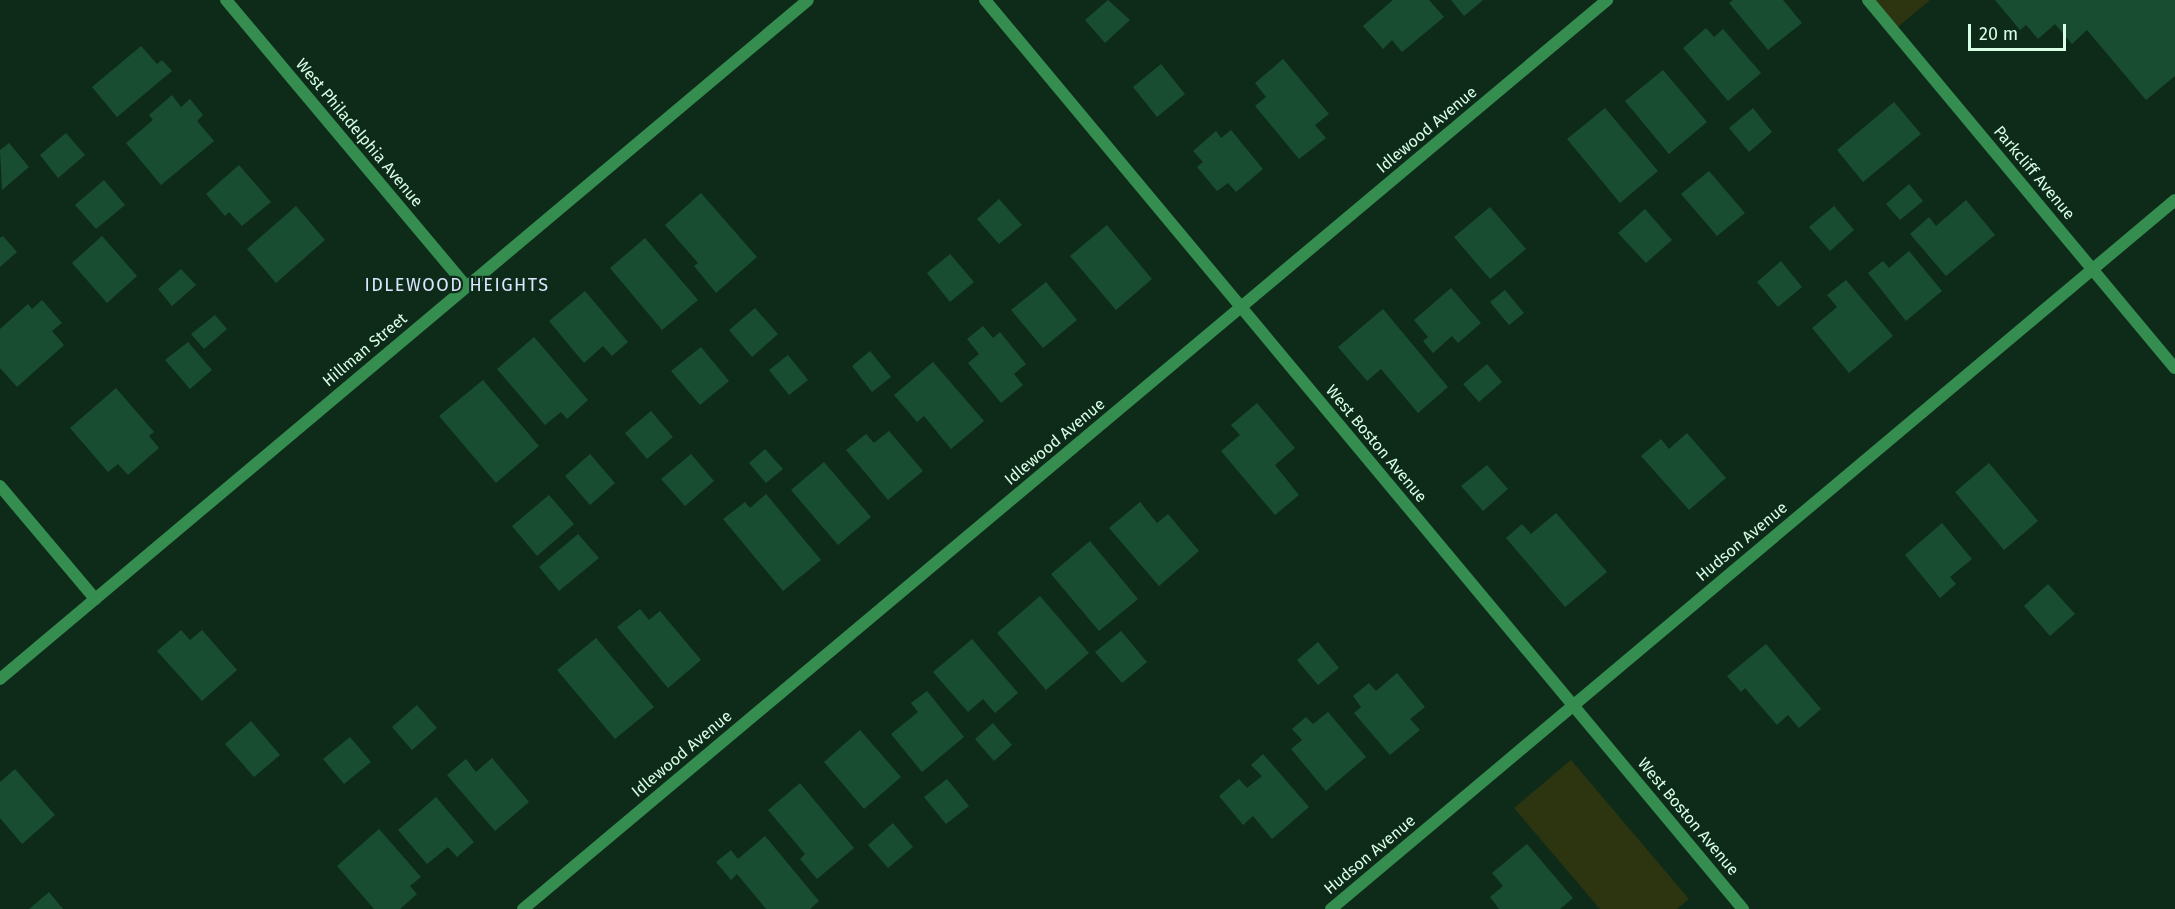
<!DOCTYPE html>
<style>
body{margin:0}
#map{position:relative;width:2175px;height:909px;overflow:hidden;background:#0e2b1a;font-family:"Fira Sans",sans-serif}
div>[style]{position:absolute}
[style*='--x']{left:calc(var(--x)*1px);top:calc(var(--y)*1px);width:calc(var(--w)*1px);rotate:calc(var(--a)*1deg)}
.green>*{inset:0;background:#2d3510}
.building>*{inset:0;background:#184d31}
.minor>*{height:12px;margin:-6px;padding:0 6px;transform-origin:6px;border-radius:6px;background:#358e4f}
.tertiary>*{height:12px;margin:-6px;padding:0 6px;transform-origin:6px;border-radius:6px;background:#358e4f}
span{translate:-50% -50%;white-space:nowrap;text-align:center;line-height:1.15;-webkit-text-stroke:4.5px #0e2b1a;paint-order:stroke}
.street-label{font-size:16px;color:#d8ffe6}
.neighbourhood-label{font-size:18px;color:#dae8ff;letter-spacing:1.5px}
.scale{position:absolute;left:1968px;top:24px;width:98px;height:27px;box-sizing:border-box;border:3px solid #d8ffe6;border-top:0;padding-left:8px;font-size:18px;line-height:21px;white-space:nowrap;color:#d8ffe6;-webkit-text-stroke:4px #0e2b1a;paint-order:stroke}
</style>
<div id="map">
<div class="green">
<div style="clip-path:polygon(1868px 0,1930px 0,1893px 31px)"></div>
<div style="clip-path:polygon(1571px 760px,1689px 899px,1677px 909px,1600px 909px,1514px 808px)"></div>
</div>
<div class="building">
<div style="clip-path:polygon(1108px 0,1130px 20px,1105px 43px,1085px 20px)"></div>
<div style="clip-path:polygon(1393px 0,1429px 0,1444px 17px,1402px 52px,1392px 40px,1383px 49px,1363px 26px)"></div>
<div style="clip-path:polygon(1451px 0,1483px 0,1464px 16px)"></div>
<div style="clip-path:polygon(1733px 0,1783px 0,1802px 23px,1768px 50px,1729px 3px)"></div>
<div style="clip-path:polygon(1995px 0,2175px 0,2175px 76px,2146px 100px,2087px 30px,2072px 44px,2055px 24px,2038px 39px,2026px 25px,2020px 30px)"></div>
<div style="clip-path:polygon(1706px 28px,1714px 37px,1723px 29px,1761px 73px,1728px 101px,1683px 48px)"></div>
<div style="clip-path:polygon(141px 46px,157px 64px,162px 60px,172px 71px,117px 117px,92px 87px)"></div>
<div style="clip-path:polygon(1283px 59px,1329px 114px,1315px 125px,1326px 138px,1299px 159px,1255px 106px,1266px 97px,1255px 83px)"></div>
<div style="clip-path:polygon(1161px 64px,1185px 94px,1157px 117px,1133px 87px)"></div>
<div style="clip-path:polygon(1663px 70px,1707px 122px,1669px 154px,1625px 101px)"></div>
<div style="clip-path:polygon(172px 95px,181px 107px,190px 99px,203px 115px,197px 121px,214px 141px,161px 185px,126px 143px,153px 120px,149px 115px)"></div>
<div style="clip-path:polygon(1894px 102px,1921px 134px,1863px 182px,1837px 150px)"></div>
<div style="clip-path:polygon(1605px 108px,1658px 171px,1620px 203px,1567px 139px)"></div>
<div style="clip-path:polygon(1753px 108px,1772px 132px,1749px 152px,1729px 128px)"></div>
<div style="clip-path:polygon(1231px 130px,1263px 169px,1236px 192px,1228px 183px,1217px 191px,1197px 167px,1203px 162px,1193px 151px,1216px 131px,1221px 138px)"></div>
<div style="clip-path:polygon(66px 133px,85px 155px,58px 178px,40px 155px)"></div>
<div style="clip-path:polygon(9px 143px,29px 167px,2px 190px,0 150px)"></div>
<div style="clip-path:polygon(239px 165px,271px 202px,242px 226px,229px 212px,225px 216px,206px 194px)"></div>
<div style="clip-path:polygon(1709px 171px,1745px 213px,1717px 236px,1681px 194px)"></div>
<div style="clip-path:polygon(104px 180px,125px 205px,96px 229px,75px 205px)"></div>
<div style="clip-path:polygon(1909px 184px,1923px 201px,1900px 220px,1886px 204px)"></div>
<div style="clip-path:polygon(701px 193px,757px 257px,716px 293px,694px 266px,698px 263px,665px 225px)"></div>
<div style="clip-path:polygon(999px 199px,1022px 225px,999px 244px,977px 219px)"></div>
<div style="clip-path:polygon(1966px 200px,1995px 235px,1946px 276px,1910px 234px,1929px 217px,1936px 226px)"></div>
<div style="clip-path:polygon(296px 206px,325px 240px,276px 283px,247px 249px)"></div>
<div style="clip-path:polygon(1834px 206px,1854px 230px,1830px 251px,1809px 227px)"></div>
<div style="clip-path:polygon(1490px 207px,1526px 249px,1490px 279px,1454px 237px)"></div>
<div style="clip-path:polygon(1645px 209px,1672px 240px,1646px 263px,1618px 233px)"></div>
<div style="clip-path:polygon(1107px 225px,1152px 279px,1116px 310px,1070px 256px)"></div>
<div style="clip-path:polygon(3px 236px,17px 252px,0 267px,0 238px)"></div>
<div style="clip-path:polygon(102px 236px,137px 276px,107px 303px,72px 263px)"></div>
<div style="clip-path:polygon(645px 238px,698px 300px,662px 330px,610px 268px)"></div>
<div style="clip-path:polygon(1909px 251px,1942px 291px,1906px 321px,1868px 273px,1883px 261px,1889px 268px)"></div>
<div style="clip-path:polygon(950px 254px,974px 282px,950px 302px,927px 273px)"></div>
<div style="clip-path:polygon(1781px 261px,1802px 287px,1778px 307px,1757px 282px)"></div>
<div style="clip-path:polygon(181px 269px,196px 285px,172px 306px,158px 289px)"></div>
<div style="clip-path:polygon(1846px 280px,1893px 336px,1849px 373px,1812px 328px,1837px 307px,1827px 295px)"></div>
<div style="clip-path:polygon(1046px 282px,1077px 320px,1043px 348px,1011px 310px)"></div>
<div style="clip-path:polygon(1451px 288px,1481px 323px,1458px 343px,1452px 336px,1433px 353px,1423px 341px,1428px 337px,1414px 320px)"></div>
<div style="clip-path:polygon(1505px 290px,1524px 313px,1509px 325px,1490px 302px)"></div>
<div style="clip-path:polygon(585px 291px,628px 342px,612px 356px,603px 346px,584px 363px,549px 321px)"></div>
<div style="clip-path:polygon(42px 300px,62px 323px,52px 331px,64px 345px,17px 387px,0 368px,0 329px,28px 304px,32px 309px)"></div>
<div style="clip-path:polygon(755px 308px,778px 334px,752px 357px,729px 330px)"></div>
<div style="clip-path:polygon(1383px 309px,1448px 387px,1418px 413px,1381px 369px,1367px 381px,1338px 347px)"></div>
<div style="clip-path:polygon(215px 315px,227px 329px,204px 349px,191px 334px)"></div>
<div style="clip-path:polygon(983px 326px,993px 338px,1000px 332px,1026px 364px,1014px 374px,1023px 385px,1001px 403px,968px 363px,979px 354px,967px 339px)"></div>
<div style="clip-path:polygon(534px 337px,588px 400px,567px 419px,561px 412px,545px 425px,497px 369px)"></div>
<div style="clip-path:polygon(188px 342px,212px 370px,190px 389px,165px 360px)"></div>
<div style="clip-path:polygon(701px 347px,729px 381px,700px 405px,671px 371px)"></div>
<div style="clip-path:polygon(870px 351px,891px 377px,872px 392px,852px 366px)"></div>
<div style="clip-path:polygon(788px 355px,808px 380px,789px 395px,769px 370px)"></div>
<div style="clip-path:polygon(933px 362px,984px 421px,951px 449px,924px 416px,917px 422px,894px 395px)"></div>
<div style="clip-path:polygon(1487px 364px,1502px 382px,1479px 402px,1463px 384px)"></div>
<div style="clip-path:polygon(483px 380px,539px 446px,496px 483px,439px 416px)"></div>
<div style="clip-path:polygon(116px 388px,154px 432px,149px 436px,159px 448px,128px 475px,118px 464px,108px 472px,70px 428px)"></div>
<div style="clip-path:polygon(1257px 403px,1295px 448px,1275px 465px,1299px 495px,1275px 515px,1221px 451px,1240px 435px,1231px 425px)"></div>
<div style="clip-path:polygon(651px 411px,673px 437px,647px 459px,625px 433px)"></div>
<div style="clip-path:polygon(889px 431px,923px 471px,888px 500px,846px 450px,866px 434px,874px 443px)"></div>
<div style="clip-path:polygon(1687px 433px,1726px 478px,1689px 510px,1641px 456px,1661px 439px,1669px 449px)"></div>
<div style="clip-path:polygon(765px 449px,783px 469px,766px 483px,749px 463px)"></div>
<div style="clip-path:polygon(590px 454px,615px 483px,590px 505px,565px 476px)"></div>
<div style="clip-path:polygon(691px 454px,714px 481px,685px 506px,661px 479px)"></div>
<div style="clip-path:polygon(824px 462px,871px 517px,838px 545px,791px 490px)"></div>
<div style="clip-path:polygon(1989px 463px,2038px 521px,2004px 550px,1955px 492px)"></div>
<div style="clip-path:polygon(1487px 465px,1508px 489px,1483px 511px,1461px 486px)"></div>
<div style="clip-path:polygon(766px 494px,821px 560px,783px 591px,723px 519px,745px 502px,750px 508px)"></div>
<div style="clip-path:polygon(549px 495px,574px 524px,537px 556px,512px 526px)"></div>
<div style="clip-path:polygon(1140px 502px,1157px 523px,1168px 514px,1199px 551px,1159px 586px,1109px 528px)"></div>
<div style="clip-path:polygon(1556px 513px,1607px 572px,1565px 607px,1506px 538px,1522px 524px,1531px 534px)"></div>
<div style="clip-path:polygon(1942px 523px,1972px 559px,1950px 577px,1956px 584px,1940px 598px,1905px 555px)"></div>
<div style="clip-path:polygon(578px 534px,599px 558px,559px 591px,539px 567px)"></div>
<div style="clip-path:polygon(1090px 541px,1138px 599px,1099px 631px,1051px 574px)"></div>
<div style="clip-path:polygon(2048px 584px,2075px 614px,2050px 636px,2024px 606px)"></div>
<div style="clip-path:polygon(1040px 596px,1089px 653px,1046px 690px,997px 633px)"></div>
<div style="clip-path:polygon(640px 609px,649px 620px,660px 611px,701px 660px,668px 688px,617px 627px)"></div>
<div style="clip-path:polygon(181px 630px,190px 640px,202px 630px,237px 670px,202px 701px,157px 651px)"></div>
<div style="clip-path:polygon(1121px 631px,1147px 662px,1122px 683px,1095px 652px)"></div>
<div style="clip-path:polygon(596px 638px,654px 707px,615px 739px,557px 670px)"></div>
<div style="clip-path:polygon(972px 639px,1018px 693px,995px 713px,983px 699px,968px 712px,933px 672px)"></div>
<div style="clip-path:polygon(1318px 642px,1339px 668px,1318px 685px,1297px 660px)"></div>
<div style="clip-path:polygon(1766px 644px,1821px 709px,1799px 728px,1788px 715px,1777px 725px,1745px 688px,1741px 692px,1727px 676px)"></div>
<div style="clip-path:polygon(1397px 673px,1425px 707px,1410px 719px,1420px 730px,1390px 755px,1354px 713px,1361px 707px,1353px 696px,1369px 683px,1376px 691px)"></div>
<div style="clip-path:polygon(927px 691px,964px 737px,922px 772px,891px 734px,918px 712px,911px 703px)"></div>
<div style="clip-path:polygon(417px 705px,437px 728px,412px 750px,392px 727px)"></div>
<div style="clip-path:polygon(1328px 712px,1366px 757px,1326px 791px,1291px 749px,1302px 740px,1292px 729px,1306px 717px,1313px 724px)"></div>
<div style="clip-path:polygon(251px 721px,280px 755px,254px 777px,225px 744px)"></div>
<div style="clip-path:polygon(993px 723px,1012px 745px,994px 761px,975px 739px)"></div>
<div style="clip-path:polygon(860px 730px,901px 777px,864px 809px,824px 762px)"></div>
<div style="clip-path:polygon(350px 737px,371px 762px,344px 784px,323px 759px)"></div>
<div style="clip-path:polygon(1263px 754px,1309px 807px,1272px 839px,1253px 816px,1243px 825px,1219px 796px,1239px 779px,1247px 788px,1262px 776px,1251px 765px)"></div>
<div style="clip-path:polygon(492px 758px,529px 802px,495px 831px,447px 775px,466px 759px,476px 772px)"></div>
<div style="clip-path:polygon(15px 769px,55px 815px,22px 844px,0 818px,0 782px)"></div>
<div style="clip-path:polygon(947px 779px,969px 806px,946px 824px,924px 797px)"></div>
<div style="clip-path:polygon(800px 783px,854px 848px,817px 879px,800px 859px,805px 854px,768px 810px)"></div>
<div style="clip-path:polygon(436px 797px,474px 842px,457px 857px,448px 847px,427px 864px,398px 830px)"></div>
<div style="clip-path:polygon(893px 823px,913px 847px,888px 868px,868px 845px)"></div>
<div style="clip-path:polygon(379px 829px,421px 877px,410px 886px,417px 894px,400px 909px,374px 909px,337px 866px)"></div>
<div style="clip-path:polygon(765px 836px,819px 901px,810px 909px,766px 909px,737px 874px,731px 880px,716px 862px,731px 850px,738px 859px)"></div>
<div style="clip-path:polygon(1527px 844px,1573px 898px,1560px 909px,1499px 909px,1490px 897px,1503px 886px,1492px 873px)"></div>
<div style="clip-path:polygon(49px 892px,63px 909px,29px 909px)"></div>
</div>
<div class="minor">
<div style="--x:226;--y:0;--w:375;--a:50"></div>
<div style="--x:985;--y:0;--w:1184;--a:50.18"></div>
<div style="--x:1868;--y:0;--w:479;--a:50.2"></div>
<div style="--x:0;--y:486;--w:148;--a:49.9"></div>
<div style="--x:523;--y:909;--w:1415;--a:-39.98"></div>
<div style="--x:1331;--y:909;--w:1102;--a:-40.03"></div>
</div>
<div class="tertiary">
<div style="--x:0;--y:679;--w:1055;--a:-40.04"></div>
</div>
<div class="street-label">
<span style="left:1427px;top:130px;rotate:-40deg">Idlewood Avenue</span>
<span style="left:359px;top:133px;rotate:50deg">West Philadelphia Avenue</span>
<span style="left:2034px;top:173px;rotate:50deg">Parkcliff Avenue</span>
<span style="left:365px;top:350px;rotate:-40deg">Hillman Street</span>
<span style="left:1055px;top:442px;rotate:-40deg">Idlewood Avenue</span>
<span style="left:1376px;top:444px;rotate:50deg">West Boston Avenue</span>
<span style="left:1742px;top:542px;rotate:-40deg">Hudson Avenue</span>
<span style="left:682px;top:754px;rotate:-40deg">Idlewood Avenue</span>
<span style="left:1688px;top:817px;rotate:50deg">West Boston Avenue</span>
<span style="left:1370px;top:855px;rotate:-40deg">Hudson Avenue</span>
</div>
<div class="neighbourhood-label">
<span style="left:457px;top:285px">IDLEWOOD HEIGHTS</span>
</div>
<div class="scale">20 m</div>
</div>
